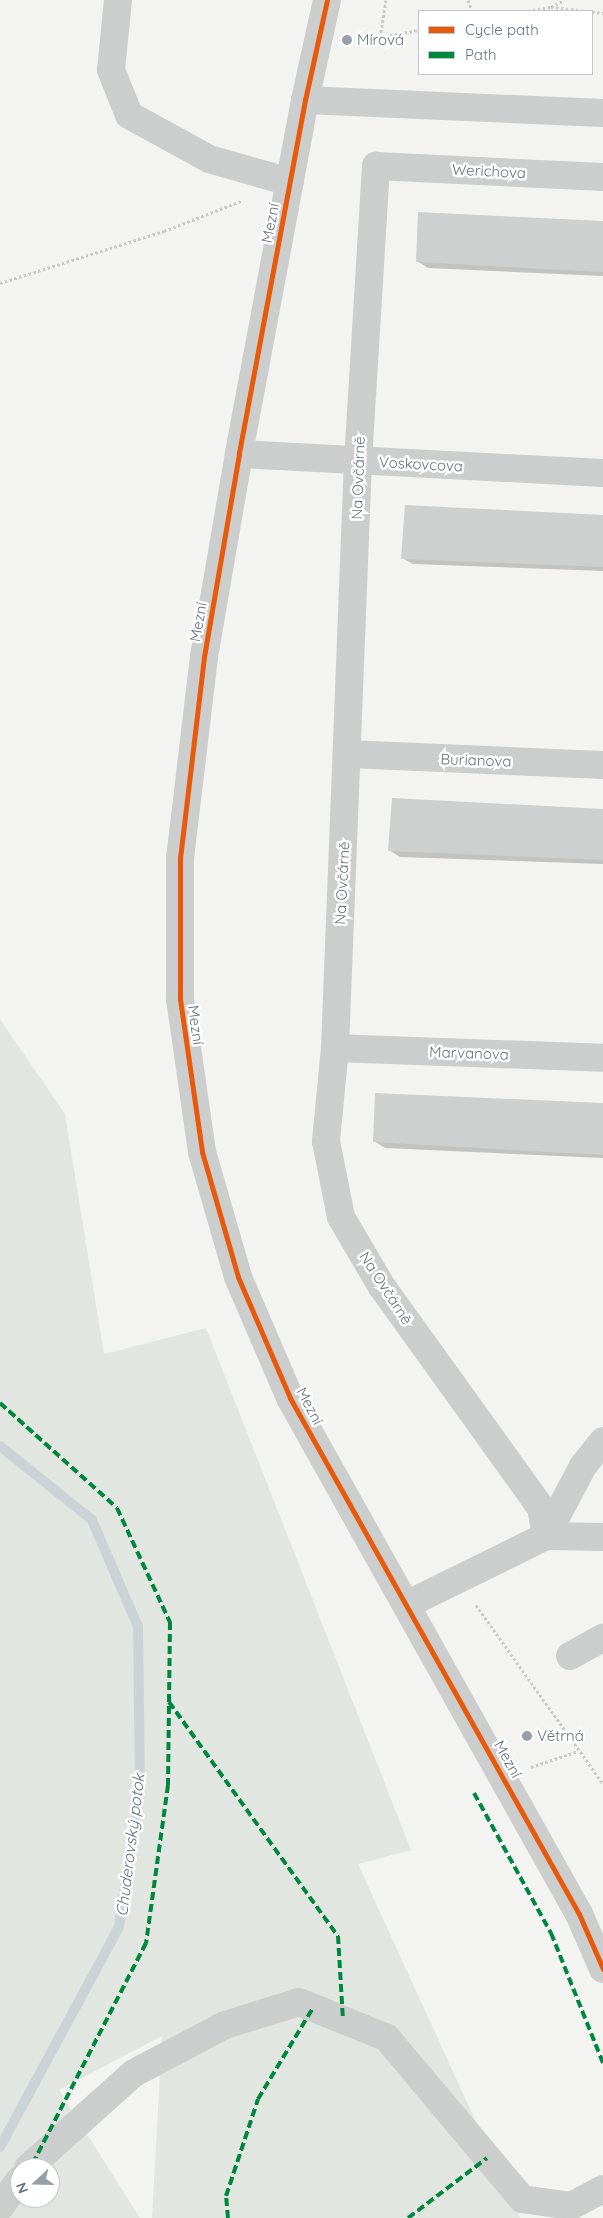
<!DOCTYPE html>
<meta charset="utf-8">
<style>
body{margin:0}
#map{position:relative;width:603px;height:2218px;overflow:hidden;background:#f3f4f2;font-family:Quicksand,sans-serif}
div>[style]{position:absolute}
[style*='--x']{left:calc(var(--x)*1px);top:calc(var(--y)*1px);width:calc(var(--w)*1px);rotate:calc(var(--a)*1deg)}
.green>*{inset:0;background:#e2e6e0}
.shadow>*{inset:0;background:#0003}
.stream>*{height:10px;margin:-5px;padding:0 5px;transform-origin:5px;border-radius:5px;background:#ccd3d7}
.building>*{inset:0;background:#cecfcf}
.path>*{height:3px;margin-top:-1.5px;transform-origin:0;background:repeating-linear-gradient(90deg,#c8caca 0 2.5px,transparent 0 5px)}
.minor>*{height:28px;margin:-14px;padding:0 14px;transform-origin:14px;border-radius:14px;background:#cccdcd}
.quiet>*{height:4px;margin-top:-2px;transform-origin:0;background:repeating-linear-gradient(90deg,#00873e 0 8px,transparent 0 12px)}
.cycleway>*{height:5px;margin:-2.5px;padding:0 2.5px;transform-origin:2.5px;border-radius:2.5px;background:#e8590c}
.dots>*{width:14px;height:14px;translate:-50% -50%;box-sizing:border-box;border:2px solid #fff;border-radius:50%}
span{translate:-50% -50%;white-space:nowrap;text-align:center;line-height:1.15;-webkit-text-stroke:5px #fff;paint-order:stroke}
.poi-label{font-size:15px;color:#657281}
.left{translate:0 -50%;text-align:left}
.street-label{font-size:15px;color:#657281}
.water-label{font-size:16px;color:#60737e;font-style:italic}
.legend{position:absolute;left:418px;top:10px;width:175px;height:65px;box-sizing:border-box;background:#fff;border:1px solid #c1c7cd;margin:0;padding:6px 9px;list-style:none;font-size:15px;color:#657281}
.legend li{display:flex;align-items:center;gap:10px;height:25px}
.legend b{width:25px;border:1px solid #c1c7cd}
.north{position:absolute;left:10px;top:2158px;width:50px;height:50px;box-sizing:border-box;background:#fff;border:1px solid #c1c7cd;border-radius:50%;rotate:249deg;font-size:14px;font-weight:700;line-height:20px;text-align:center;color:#657281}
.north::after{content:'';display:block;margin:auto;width:18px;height:22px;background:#97a0a9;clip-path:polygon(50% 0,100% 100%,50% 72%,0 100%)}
</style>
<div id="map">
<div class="green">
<div style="clip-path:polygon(evenodd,0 1019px,65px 1114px,104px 1354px,206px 1328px,411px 1850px,358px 1864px,520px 2218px,152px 2218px,162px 2036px,59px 2090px,140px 2218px,0 2218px,0 1019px,20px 2168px,50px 2168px,50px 2198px,20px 2198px,20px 2168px)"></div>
</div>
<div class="shadow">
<div style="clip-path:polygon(603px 221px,603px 276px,428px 268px,417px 261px)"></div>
<div style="clip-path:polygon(603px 516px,603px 571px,413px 564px,402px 558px)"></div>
<div style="clip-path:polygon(603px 810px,603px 864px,400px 857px,389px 850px)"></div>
<div style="clip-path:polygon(603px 1105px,603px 1158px,385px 1148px,374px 1141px)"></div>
</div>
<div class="stream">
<div style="--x:0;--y:1446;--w:118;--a:38.8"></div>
<div style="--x:92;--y:1520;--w:116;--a:66.7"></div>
<div style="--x:138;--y:1627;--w:159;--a:89.3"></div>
<div style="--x:140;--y:1786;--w:143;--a:98.5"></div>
<div style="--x:119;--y:1927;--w:250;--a:118.4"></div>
</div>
<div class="building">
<div style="clip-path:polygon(418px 212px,603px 221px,603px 272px,416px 262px)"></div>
<div style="clip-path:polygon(405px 505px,603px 515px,603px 567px,401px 559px)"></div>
<div style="clip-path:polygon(392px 798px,603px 809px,603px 860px,388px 851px)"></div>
<div style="clip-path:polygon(375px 1093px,603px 1103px,603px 1155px,373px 1142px)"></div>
</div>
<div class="path">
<div style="--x:386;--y:0;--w:37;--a:99"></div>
<div style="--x:380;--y:37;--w:40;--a:-10"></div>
<div style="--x:468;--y:0;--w:12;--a:70"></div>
<div style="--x:551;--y:7;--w:37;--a:6"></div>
<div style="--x:528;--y:11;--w:23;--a:-10"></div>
<div style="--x:551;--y:7;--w:15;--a:-28"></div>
<div style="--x:592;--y:12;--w:11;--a:5"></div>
<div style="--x:0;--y:283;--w:172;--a:-17.6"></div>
<div style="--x:164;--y:231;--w:83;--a:-21.3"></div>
<div style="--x:476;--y:1605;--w:219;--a:54.6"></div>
<div style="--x:531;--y:1767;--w:50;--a:-18.8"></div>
</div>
<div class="minor">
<div style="--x:118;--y:0;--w:70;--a:95.7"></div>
<div style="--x:111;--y:70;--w:48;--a:68.2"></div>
<div style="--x:129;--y:115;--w:91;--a:28.8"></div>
<div style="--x:209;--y:159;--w:84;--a:15.9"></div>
<div style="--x:327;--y:0;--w:102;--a:102.4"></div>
<div style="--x:305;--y:100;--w:360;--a:100.6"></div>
<div style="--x:239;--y:454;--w:206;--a:99.8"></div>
<div style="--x:204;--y:657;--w:202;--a:96.8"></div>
<div style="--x:180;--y:858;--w:141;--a:90"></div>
<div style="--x:180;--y:999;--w:155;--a:81.8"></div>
<div style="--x:202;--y:1152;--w:130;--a:73.9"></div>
<div style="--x:238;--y:1277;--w:132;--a:66.7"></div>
<div style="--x:290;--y:1398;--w:591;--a:60.75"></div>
<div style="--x:579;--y:1914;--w:60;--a:66.4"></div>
<div style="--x:305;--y:100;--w:298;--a:2.5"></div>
<div style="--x:239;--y:454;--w:364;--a:3"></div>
<div style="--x:348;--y:754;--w:255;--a:2.5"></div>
<div style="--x:335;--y:1048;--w:268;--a:2.1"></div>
<div style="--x:546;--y:1536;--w:28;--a:-100"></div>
<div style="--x:541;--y:1508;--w:272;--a:-125.7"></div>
<div style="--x:382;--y:1287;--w:81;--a:-120.4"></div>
<div style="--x:341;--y:1217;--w:77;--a:-101.2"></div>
<div style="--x:326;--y:1141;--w:93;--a:-84.5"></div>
<div style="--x:335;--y:1048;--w:587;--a:-87.76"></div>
<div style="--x:358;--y:461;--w:296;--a:-86.5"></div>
<div style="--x:376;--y:166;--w:227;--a:2.8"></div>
<div style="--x:546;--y:1536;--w:57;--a:1"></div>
<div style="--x:408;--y:1604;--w:154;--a:-26.2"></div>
<div style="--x:546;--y:1536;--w:79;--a:-62.1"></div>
<div style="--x:583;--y:1466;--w:32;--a:-51"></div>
<div style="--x:570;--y:1656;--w:38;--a:-29"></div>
<div style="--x:28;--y:2168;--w:142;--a:-41.9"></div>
<div style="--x:134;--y:2073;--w:103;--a:-27.8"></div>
<div style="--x:225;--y:2025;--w:77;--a:-17.3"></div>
<div style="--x:299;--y:2002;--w:95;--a:22.2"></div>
<div style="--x:387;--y:2038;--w:210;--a:50"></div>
<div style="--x:522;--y:2199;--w:49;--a:8.1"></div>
<div style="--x:571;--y:2206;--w:36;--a:-28"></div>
<div style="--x:0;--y:2207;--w:34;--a:-54"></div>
</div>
<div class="quiet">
<div style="--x:0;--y:1403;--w:157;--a:41.9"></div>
<div style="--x:117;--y:1508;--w:126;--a:65.1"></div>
<div style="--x:170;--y:1622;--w:163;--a:90.7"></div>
<div style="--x:168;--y:1785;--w:160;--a:97.9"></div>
<div style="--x:146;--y:1943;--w:243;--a:117.2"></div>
<div style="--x:169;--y:1702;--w:289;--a:54.2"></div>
<div style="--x:338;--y:1936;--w:84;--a:86.6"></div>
<div style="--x:474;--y:1793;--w:160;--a:61.2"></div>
<div style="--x:551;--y:1933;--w:140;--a:68.2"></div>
<div style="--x:228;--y:2218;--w:22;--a:-95"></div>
<div style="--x:226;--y:2196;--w:102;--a:-71.7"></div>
<div style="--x:258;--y:2099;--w:106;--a:-58.9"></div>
<div style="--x:408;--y:2218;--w:99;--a:-37.2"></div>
</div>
<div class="cycleway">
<div style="--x:327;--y:0;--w:102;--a:102.4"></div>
<div style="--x:305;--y:100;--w:360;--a:100.6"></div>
<div style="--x:239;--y:454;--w:206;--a:99.8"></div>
<div style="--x:204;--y:657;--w:202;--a:96.8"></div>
<div style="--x:180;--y:858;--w:141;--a:90"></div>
<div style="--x:180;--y:999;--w:155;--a:81.8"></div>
<div style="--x:202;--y:1152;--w:130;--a:73.9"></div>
<div style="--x:238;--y:1277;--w:132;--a:66.7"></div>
<div style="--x:290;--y:1398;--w:591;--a:60.75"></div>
<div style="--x:579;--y:1914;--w:60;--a:66.4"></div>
</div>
<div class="dots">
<div style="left:347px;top:40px;background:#97a0a9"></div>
<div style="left:527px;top:1736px;background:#97a0a9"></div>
</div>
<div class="poi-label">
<span class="left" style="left:357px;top:40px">Mírová</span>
<span class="left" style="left:537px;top:1736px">Větrná</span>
</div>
<div class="street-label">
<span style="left:489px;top:171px;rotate:3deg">Werichova</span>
<span style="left:270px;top:223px;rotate:-79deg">Mezní</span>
<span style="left:421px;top:464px;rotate:3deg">Voskovcova</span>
<span style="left:358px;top:478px;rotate:-88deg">Na Ovčárně</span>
<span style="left:198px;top:622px;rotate:-80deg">Mezní</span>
<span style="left:476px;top:760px;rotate:2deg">Burianova</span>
<span style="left:342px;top:883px;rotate:-87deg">Na Ovčárně</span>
<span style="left:196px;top:1025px;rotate:82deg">Mezní</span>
<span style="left:469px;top:1053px;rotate:2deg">Marvanova</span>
<span style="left:386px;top:1288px;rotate:57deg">Na Ovčárně</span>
<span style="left:310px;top:1406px;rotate:62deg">Mezní</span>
<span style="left:508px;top:1759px;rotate:61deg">Mezní</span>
</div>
<div class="water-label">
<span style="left:130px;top:1845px;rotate:-83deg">Chuderovský potok</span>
</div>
<ul class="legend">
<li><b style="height:6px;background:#e8590c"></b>Cycle path</li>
<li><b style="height:6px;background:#00873e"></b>Path</li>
</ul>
<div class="north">N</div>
</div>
